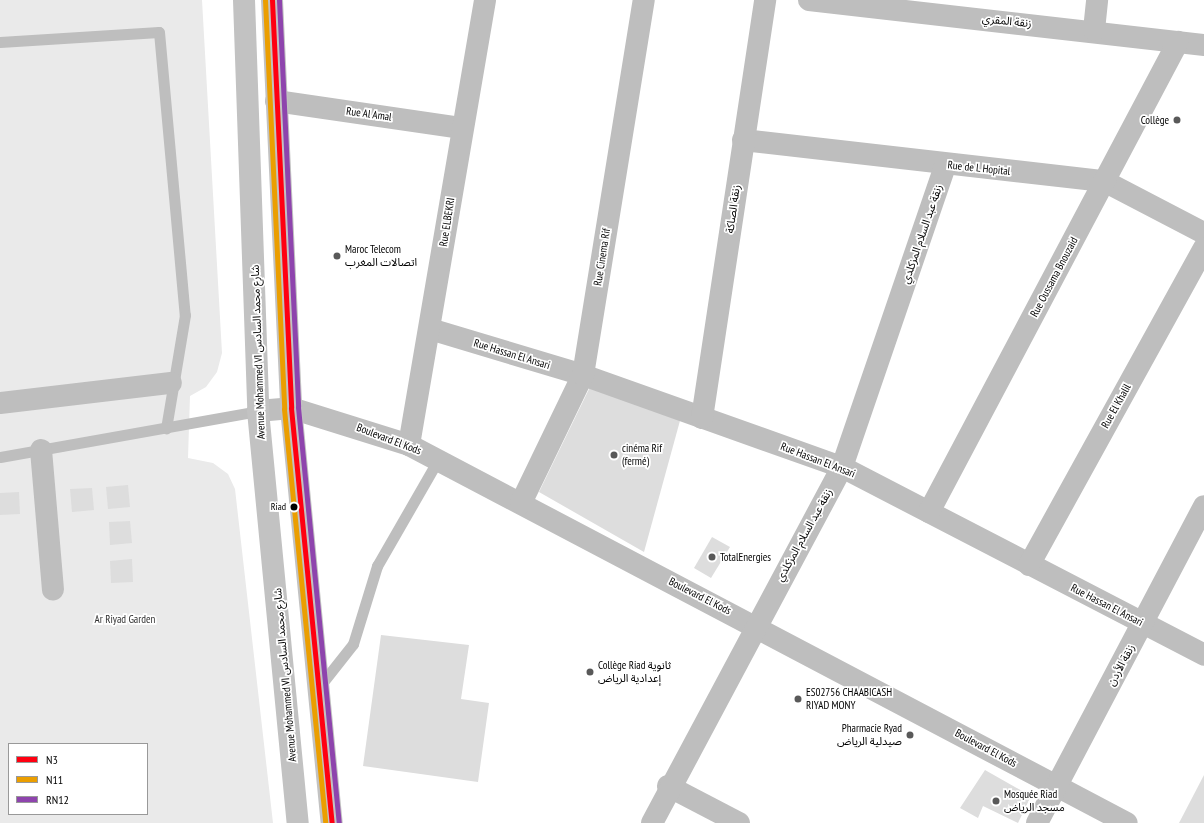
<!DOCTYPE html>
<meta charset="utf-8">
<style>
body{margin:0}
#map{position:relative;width:1204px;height:823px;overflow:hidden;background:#fff;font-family:"PT Sans Narrow","Noto Sans Arabic",sans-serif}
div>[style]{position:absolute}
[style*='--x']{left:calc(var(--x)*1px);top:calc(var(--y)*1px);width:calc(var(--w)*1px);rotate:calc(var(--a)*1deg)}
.green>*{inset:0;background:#eaeaea}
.building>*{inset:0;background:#ddd}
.lane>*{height:11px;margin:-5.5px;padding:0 5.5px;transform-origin:5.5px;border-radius:5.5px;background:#bebebe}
.street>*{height:22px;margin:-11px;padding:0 11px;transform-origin:11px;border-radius:11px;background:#bebebe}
.secondary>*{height:22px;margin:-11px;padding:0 11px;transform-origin:11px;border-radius:11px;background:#c2c2c2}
.bus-1>*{height:5px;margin:-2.5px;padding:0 2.5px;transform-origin:2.5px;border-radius:2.5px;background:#f01}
.bus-2>*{height:5px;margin:-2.5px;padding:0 2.5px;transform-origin:2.5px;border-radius:2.5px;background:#eb9e00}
.bus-3>*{height:5px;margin:-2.5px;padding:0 2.5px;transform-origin:2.5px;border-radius:2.5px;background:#8e44ad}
.dots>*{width:11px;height:11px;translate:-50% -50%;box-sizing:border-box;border:2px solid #fff;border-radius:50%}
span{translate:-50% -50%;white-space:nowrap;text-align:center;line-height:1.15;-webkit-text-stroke:3.5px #fff;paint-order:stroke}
.bus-label{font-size:10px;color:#000}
.right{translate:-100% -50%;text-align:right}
.street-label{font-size:11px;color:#000}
.poi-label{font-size:11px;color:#000}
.left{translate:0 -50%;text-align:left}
.park-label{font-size:11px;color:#303030}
.legend{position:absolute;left:8px;top:743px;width:140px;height:72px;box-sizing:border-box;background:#fff;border:1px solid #999;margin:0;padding:5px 7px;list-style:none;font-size:12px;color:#000}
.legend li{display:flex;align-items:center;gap:8px;height:20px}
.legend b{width:20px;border:1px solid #999}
</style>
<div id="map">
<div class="green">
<div style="clip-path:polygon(evenodd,0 0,202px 0,222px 353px,217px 372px,206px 387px,190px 396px,188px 458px,213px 463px,228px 474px,235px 489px,273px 823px,0 823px,0 0,9px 744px,147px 744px,147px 814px,9px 814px,9px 744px)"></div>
</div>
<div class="building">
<div style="clip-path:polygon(590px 387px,681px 417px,644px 552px,539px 492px)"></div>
<div style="clip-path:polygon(128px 485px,130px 507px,108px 509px,106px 487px)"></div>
<div style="clip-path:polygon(92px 488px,94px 510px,72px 512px,70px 489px)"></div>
<div style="clip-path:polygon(19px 492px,20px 514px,0 515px,0 493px)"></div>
<div style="clip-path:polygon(130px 521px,132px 543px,110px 545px,109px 522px)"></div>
<div style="clip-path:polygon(712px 537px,730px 547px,711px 578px,694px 568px)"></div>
<div style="clip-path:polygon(132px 559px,133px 582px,111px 583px,110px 561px)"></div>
<div style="clip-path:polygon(381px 635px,469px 645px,461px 699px,489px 703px,478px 782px,363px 766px)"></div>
<div style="clip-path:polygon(985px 770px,1031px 796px,1018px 823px,983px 806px,978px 818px,960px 808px)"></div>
<div style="clip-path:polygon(1204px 775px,1204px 823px,1179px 823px)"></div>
</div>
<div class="lane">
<div style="--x:0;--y:42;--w:159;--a:-3.6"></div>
<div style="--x:159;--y:32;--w:284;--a:84.8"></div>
<div style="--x:185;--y:315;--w:115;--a:99.5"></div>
<div style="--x:0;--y:457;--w:262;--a:-10.1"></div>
<div style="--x:319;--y:687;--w:55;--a:-51.7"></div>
<div style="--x:353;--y:644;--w:82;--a:-72.9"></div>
<div style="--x:377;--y:566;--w:122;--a:-60.1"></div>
</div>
<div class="street">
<div style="--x:809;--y:0;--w:398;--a:6.5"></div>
<div style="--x:1094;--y:30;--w:30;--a:-84"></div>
<div style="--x:276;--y:101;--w:188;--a:8.3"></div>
<div style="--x:743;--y:140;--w:363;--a:6.5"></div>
<div style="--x:1104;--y:181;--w:113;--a:27.5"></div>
<div style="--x:430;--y:329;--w:160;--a:16.7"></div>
<div style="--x:583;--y:375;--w:275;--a:19.6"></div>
<div style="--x:842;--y:467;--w:408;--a:27.4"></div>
<div style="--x:0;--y:403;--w:172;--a:-6.7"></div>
<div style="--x:258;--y:411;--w:33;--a:-5"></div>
<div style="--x:291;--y:408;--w:124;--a:17.4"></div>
<div style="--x:409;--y:445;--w:811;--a:27.77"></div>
<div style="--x:702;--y:418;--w:423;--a:-81.4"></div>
<div style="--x:409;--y:445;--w:451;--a:-80.3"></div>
<div style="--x:41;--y:450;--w:140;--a:85.1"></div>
<div style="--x:521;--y:503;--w:142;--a:-64.2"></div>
<div style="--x:583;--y:375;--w:380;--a:-80.8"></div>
<div style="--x:929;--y:512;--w:532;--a:-62.09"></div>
<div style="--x:1029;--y:565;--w:362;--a:-61.1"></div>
<div style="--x:668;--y:786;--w:80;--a:27.5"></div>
<div style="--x:652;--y:823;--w:404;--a:-61.9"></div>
<div style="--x:842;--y:467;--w:320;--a:-71.1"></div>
<div style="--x:1037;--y:823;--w:358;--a:-62.2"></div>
</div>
<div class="secondary">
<div style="--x:244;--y:0;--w:411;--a:88"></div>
<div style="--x:258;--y:411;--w:414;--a:84.5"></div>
<div style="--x:272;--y:0;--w:408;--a:87.3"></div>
<div style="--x:291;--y:408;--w:417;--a:84.4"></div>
</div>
<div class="bus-1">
<div style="--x:272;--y:0;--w:408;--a:87.3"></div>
<div style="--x:291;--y:408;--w:417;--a:84.4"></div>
</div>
<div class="bus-2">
<div style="--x:265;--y:0;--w:409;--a:87.3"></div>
<div style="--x:284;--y:409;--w:416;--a:84.3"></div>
</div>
<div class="bus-3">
<div style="--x:279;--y:0;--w:407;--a:87.3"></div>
<div style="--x:298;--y:407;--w:417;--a:84.4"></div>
</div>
<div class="dots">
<div style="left:1177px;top:120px;background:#595959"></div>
<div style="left:337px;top:256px;background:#595959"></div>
<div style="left:614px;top:455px;background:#595959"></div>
<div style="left:294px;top:507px;background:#000"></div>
<div style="left:712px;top:557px;background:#595959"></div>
<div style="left:590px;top:672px;background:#595959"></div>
<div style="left:798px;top:699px;background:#595959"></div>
<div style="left:910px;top:735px;background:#595959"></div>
<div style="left:996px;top:801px;background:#595959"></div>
</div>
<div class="bus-label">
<span class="right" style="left:286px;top:507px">Riad</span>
</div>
<div class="street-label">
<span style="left:1007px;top:21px;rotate:6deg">زنقة المقري</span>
<span style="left:369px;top:114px;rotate:8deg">Rue Al Amal</span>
<span style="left:979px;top:168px;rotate:6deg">Rue de L Hopital</span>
<span style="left:733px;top:209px;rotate:-82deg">زنقة الصاكة</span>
<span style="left:447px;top:222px;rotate:-81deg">Rue ELBEKRI</span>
<span style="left:922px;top:234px;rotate:-71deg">زنقة عبد السلام المزكلدي</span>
<span style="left:602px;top:257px;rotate:-81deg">Rue Cinema Rif</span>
<span style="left:1054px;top:277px;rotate:-62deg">Rue Oussama Bnouzaid</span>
<span style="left:258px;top:352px;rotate:-92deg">Avenue Mohammed VI شارع محمد السادس</span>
<span style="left:512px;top:354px;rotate:17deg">Rue Hassan El Ansari</span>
<span style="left:1116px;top:406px;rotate:-61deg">Rue El Khalil</span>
<span style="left:389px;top:439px;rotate:21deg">Boulevard El Kods</span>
<span style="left:818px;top:460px;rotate:21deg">Rue Hassan El Ansari</span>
<span style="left:804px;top:535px;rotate:-61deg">زنقة عبد السلام المزكلدي</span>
<span style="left:700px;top:596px;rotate:27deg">Boulevard El Kods</span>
<span style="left:1107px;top:605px;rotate:27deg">Rue Hassan El Ansari</span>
<span style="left:1121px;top:665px;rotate:-62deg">زنقة الأردن</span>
<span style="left:285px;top:675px;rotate:-95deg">Avenue Mohammed VI شارع محمد السادس</span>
<span style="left:986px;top:748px;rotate:28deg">Boulevard El Kods</span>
</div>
<div class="poi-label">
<span class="right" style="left:1169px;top:120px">Collège</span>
<span class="left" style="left:345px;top:256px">Maroc Telecom<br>اتصالات المغرب</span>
<span class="left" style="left:622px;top:455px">cinéma Rif<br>(fermé)</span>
<span class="left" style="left:720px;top:557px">TotalEnergies</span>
<span class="left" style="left:598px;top:672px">Collège Riad ثانوية<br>إعدادية الرياض</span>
<span class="left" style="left:806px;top:699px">ES02756 CHAABICASH<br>RIYAD MONY</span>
<span class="right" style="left:902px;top:735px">Pharmacie Ryad<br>صيدلية الرياض</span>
<span class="left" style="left:1004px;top:801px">Mosquée Riad<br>مسجد الرياض</span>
</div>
<div class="park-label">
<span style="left:125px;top:619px">Ar Riyad Garden</span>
</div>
<ul class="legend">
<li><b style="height:5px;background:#f01"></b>N3</li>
<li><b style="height:5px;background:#eb9e00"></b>N11</li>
<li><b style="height:5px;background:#8e44ad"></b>RN12</li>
</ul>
</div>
